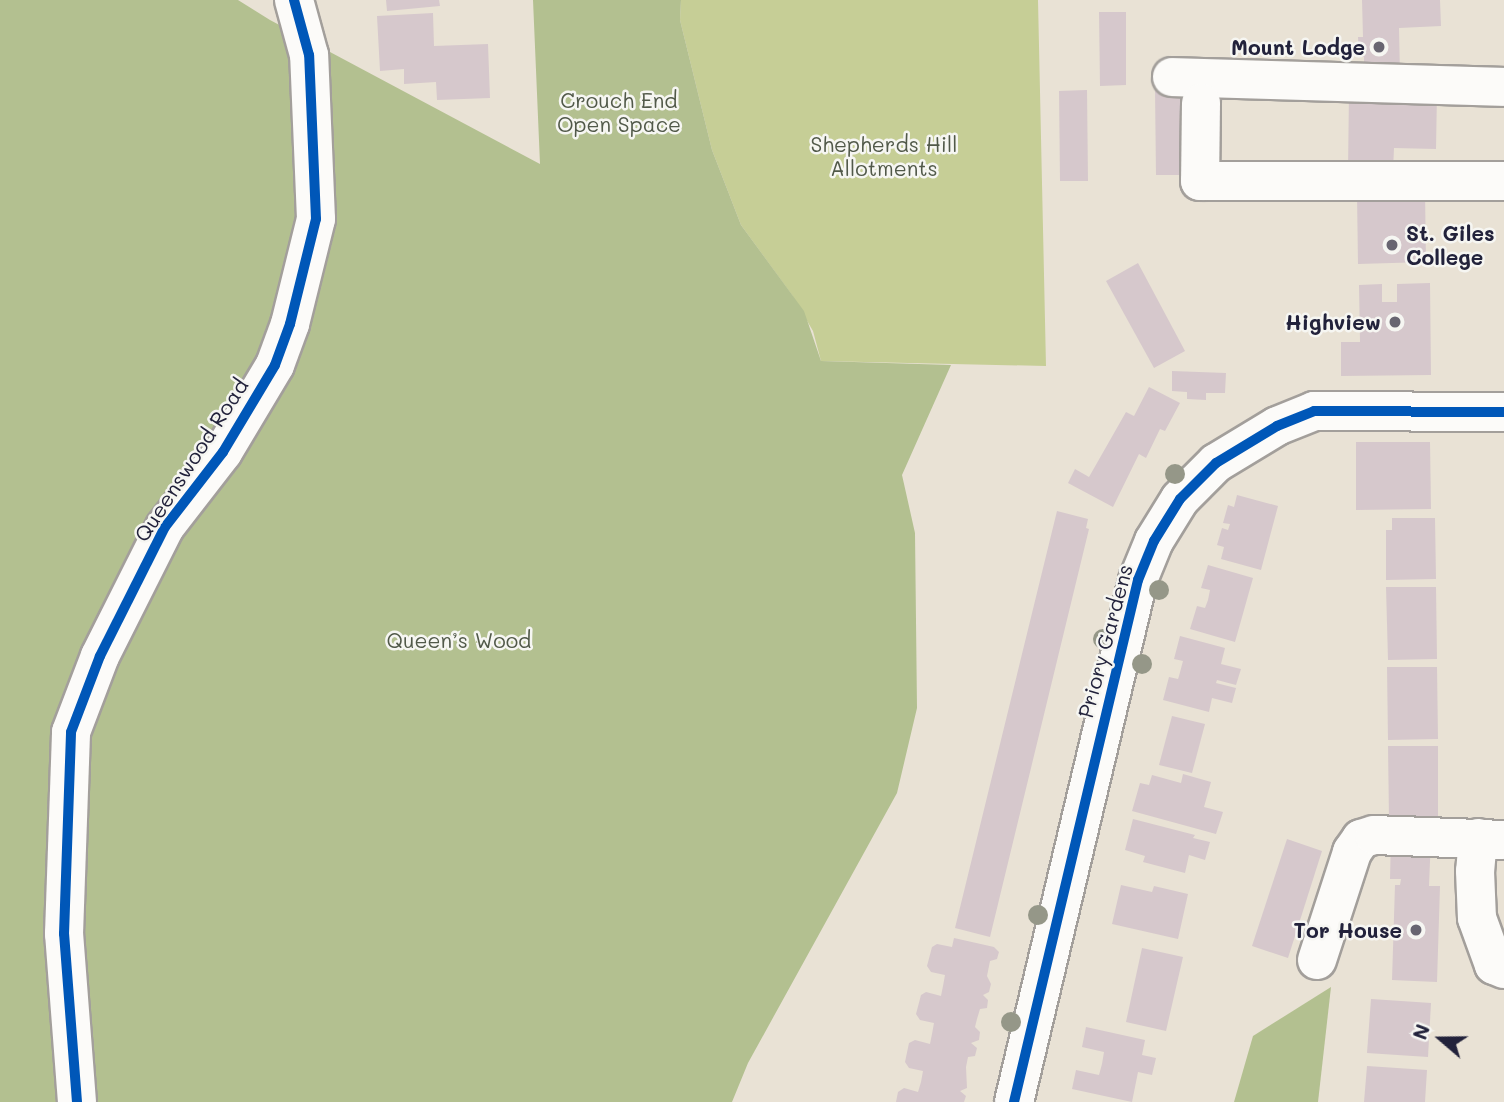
<!DOCTYPE html>
<meta charset="utf-8">
<style>
body{margin:0}
#map{position:relative;width:1504px;height:1102px;overflow:hidden;background:#e9e2d5;font-family:Mali,sans-serif}
div>[style]{position:absolute}
[style*='--x']{left:calc(var(--x)*1px);top:calc(var(--y)*1px);width:calc(var(--w)*1px);rotate:calc(var(--a)*1deg)}
.green>*{inset:0;background:#c6ce96}
.forest>*{inset:0;background:#b3c090}
.building>*{inset:0;background:#d6c8cc}
.roads{filter:drop-shadow(2px 0 #a39f9b) drop-shadow(-2px 0 #a39f9b) drop-shadow(0 2px #a39f9b) drop-shadow(0 -2px #a39f9b)}
.minor>*{height:38px;margin:-19px;padding:0 19px;transform-origin:19px;border-radius:19px;background:#fcfbf9}
.cycleway>*{height:10px;margin:-5px;padding:0 5px;transform-origin:5px;border-radius:5px;background:#0057b8}
.trees>*{width:20px;height:20px;margin:-10px;border-radius:50%;background:#959788}
.dots>*{width:19px;height:19px;translate:-50% -50%;box-sizing:border-box;border:4px solid #f6f6f2;border-radius:50%}
span{translate:-50% -50%;white-space:nowrap;text-align:center;line-height:1.15;-webkit-text-stroke:5px #f6f6f2;paint-order:stroke}
.poi-label{font-size:21px;color:#22223b;font-weight:700}
.right{translate:-100% -50%;text-align:right}
.left{translate:0 -50%;text-align:left}
.park-label{font-size:21px;color:#515949}
.street-label{font-size:21px;color:#22223b}
.north{position:absolute;left:1406px;top:1004px;width:70px;height:70px;-webkit-text-stroke:5px #f6f6f2;paint-order:stroke;rotate:290deg;font-size:19px;font-weight:700;line-height:28px;text-align:center;color:#22223b}
.north::after{content:'';display:block;margin:auto;width:24px;height:32px;background:#22223b;clip-path:polygon(50% 0,100% 100%,50% 72%,0 100%)}
</style>
<div id="map">
<div class="green">
<div style="clip-path:polygon(681px 0,1038px 0,1046px 366px,821px 361px,813px 331px,792px 295px,741px 225px,712px 150px,680px 20px)"></div>
</div>
<div class="forest">
<div style="clip-path:polygon(0 0,238px 0,270px 20px,540px 164px,533px 0,681px 0,680px 20px,712px 150px,741px 225px,804px 311px,821px 361px,951px 365px,902px 475px,915px 533px,917px 708px,897px 793px,748px 1063px,732px 1102px,0 1102px)"></div>
<div style="clip-path:polygon(1331px 987px,1318px 1102px,1234px 1102px,1253px 1036px)"></div>
</div>
<div class="building">
<div style="clip-path:polygon(386px 0,439px 0,440px 6px,387px 11px)"></div>
<div style="clip-path:polygon(1362px 0,1440px 0,1441px 26px,1399px 28px,1400px 75px,1364px 77px,1364px 57px,1359px 57px,1358px 37px,1363px 37px)"></div>
<div style="clip-path:polygon(1099px 12px,1126px 12px,1126px 85px,1100px 86px)"></div>
<div style="clip-path:polygon(433px 13px,434px 46px,488px 44px,490px 98px,437px 100px,436px 82px,404px 84px,404px 69px,380px 71px,377px 16px)"></div>
<div style="clip-path:polygon(1087px 90px,1088px 181px,1060px 181px,1059px 91px)"></div>
<div style="clip-path:polygon(1155px 90px,1182px 90px,1182px 175px,1156px 175px)"></div>
<div style="clip-path:polygon(1349px 92px,1437px 93px,1436px 149px,1394px 148px,1393px 171px,1348px 170px)"></div>
<div style="clip-path:polygon(1425px 191px,1426px 262px,1358px 264px,1357px 193px)"></div>
<div style="clip-path:polygon(1138px 263px,1185px 351px,1154px 368px,1106px 281px)"></div>
<div style="clip-path:polygon(1430px 283px,1431px 375px,1341px 376px,1341px 342px,1360px 342px,1359px 285px,1382px 284px,1382px 302px,1397px 302px,1397px 284px)"></div>
<div style="clip-path:polygon(1172px 371px,1226px 373px,1225px 393px,1206px 393px,1206px 400px,1187px 399px,1187px 392px,1172px 391px)"></div>
<div style="clip-path:polygon(1149px 387px,1180px 403px,1165px 431px,1160px 429px,1146px 458px,1139px 454px,1113px 507px,1068px 483px,1075px 469px,1089px 477px,1126px 412px,1134px 416px)"></div>
<div style="clip-path:polygon(1356px 442px,1430px 442px,1431px 509px,1356px 510px)"></div>
<div style="clip-path:polygon(1237px 495px,1278px 506px,1261px 570px,1221px 559px,1224px 547px,1217px 545px,1222px 528px,1228px 530px,1230px 524px,1223px 523px,1228px 505px,1234px 507px)"></div>
<div style="clip-path:polygon(1057px 511px,1088px 519px,1086px 528px,1089px 529px,990px 937px,955px 928px)"></div>
<div style="clip-path:polygon(1392px 518px,1435px 518px,1436px 579px,1386px 580px,1386px 530px,1392px 530px)"></div>
<div style="clip-path:polygon(1208px 565px,1253px 578px,1235px 642px,1190px 629px,1197px 606px,1205px 608px,1208px 600px,1210px 590px,1201px 588px)"></div>
<div style="clip-path:polygon(1386px 587px,1436px 587px,1437px 659px,1388px 660px)"></div>
<div style="clip-path:polygon(1180px 636px,1225px 648px,1221px 664px,1241px 669px,1236px 685px,1217px 680px,1216px 683px,1236px 688px,1232px 703px,1212px 698px,1209px 712px,1163px 700px,1169px 677px,1178px 679px,1179px 676px,1183px 661px,1174px 659px)"></div>
<div style="clip-path:polygon(1387px 667px,1437px 667px,1438px 739px,1388px 740px)"></div>
<div style="clip-path:polygon(1172px 716px,1205px 724px,1192px 773px,1159px 765px)"></div>
<div style="clip-path:polygon(1388px 746px,1438px 746px,1438px 818px,1389px 819px)"></div>
<div style="clip-path:polygon(1183px 774px,1211px 782px,1204px 807px,1223px 812px,1216px 834px,1132px 811px,1140px 783px,1149px 785px,1152px 775px,1181px 783px)"></div>
<div style="clip-path:polygon(1133px 819px,1195px 835px,1193px 838px,1210px 842px,1205px 860px,1189px 855px,1185px 873px,1143px 862px,1145px 856px,1125px 850px)"></div>
<div style="clip-path:polygon(1391px 836px,1431px 837px,1429px 886px,1440px 886px,1437px 982px,1392px 980px,1395px 885px,1400px 885px,1401px 879px,1390px 879px)"></div>
<div style="clip-path:polygon(1287px 839px,1322px 851px,1288px 958px,1252px 946px)"></div>
<div style="clip-path:polygon(1121px 885px,1152px 892px,1154px 886px,1188px 894px,1178px 939px,1112px 924px)"></div>
<div style="clip-path:polygon(954px 938px,994px 947px,999px 952px,997px 959px,990px 961px,987px 976px,991px 984px,989px 992px,983px 995px,988px 1000px,987px 1008px,980px 1009px,977px 1019px,975px 1027px,980px 1032px,979px 1040px,971px 1043px,977px 1048px,975px 1056px,968px 1057px,966px 1067px,967px 1088px,960px 1091px,966px 1096px,964px 1102px,896px 1102px,898px 1092px,904px 1088px,918px 1092px,921px 1082px,923px 1071px,909px 1068px,905px 1062px,909px 1043px,915px 1040px,930px 1044px,932px 1034px,934px 1023px,920px 1020px,916px 1014px,921px 995px,926px 992px,941px 996px,943px 986px,945px 975px,931px 972px,927px 966px,932px 947px,937px 944px,952px 947px)"></div>
<div style="clip-path:polygon(1142px 948px,1183px 957px,1166px 1031px,1126px 1022px)"></div>
<div style="clip-path:polygon(1371px 999px,1431px 1003px,1428px 1057px,1367px 1053px)"></div>
<div style="clip-path:polygon(1086px 1027px,1145px 1040px,1142px 1055px,1156px 1058px,1152px 1075px,1138px 1072px,1132px 1102px,1072px 1089px,1076px 1070px,1099px 1075px,1102px 1064px,1104px 1052px,1082px 1047px)"></div>
<div style="clip-path:polygon(1367px 1066px,1427px 1070px,1425px 1102px,1364px 1102px)"></div>
</div>
<div class="roads">
<div class="minor">
<div style="--x:1172;--y:77;--w:332;--a:1.7"></div>
<div style="--x:1201;--y:103;--w:78;--a:90.7"></div>
<div style="--x:1200;--y:181;--w:304;--a:0"></div>
<div style="--x:1478;--y:838;--w:33;--a:95"></div>
<div style="--x:1475;--y:871;--w:47;--a:87.6"></div>
<div style="--x:1477;--y:918;--w:50;--a:70.1"></div>
<div style="--x:1494;--y:965;--w:11;--a:22"></div>
<div style="--x:1317;--y:960;--w:114;--a:-72"></div>
<div style="--x:1352;--y:852;--w:16;--a:-55"></div>
<div style="--x:1361;--y:839;--w:14;--a:-17"></div>
<div style="--x:1374;--y:835;--w:130;--a:2.2"></div>
<div style="--x:77;--y:1102;--w:169;--a:-94.4"></div>
<div style="--x:64;--y:934;--w:202;--a:-88"></div>
<div style="--x:71;--y:732;--w:81;--a:-69.1"></div>
<div style="--x:100;--y:656;--w:144;--a:-63.3"></div>
<div style="--x:165;--y:527;--w:95;--a:-52.3"></div>
<div style="--x:223;--y:452;--w:101;--a:-59.1"></div>
<div style="--x:275;--y:365;--w:44;--a:-69.9"></div>
<div style="--x:290;--y:324;--w:108;--a:-76.1"></div>
<div style="--x:316;--y:219;--w:164;--a:-92.4"></div>
<div style="--x:309;--y:55;--w:57;--a:-105.3"></div>
<div style="--x:1014;--y:1102;--w:537;--a:-76.64"></div>
<div style="--x:1138;--y:580;--w:42;--a:-67.7"></div>
<div style="--x:1154;--y:541;--w:49;--a:-58.2"></div>
<div style="--x:1180;--y:499;--w:51;--a:-45"></div>
<div style="--x:1216;--y:463;--w:71;--a:-31.2"></div>
<div style="--x:1277;--y:426;--w:40;--a:-22"></div>
<div style="--x:1314;--y:411;--w:190;--a:0.3"></div>
</div>
</div>
<div class="cycleway">
<div style="--x:77;--y:1102;--w:169;--a:-94.4"></div>
<div style="--x:64;--y:934;--w:202;--a:-88"></div>
<div style="--x:71;--y:732;--w:81;--a:-69.1"></div>
<div style="--x:100;--y:656;--w:144;--a:-63.3"></div>
<div style="--x:165;--y:527;--w:95;--a:-52.3"></div>
<div style="--x:223;--y:452;--w:101;--a:-59.1"></div>
<div style="--x:275;--y:365;--w:44;--a:-69.9"></div>
<div style="--x:290;--y:324;--w:108;--a:-76.1"></div>
<div style="--x:316;--y:219;--w:164;--a:-92.4"></div>
<div style="--x:309;--y:55;--w:57;--a:-105.3"></div>
<div style="--x:1014;--y:1102;--w:537;--a:-76.64"></div>
<div style="--x:1138;--y:580;--w:42;--a:-67.7"></div>
<div style="--x:1154;--y:541;--w:49;--a:-58.2"></div>
<div style="--x:1180;--y:499;--w:51;--a:-45"></div>
<div style="--x:1216;--y:463;--w:71;--a:-31.2"></div>
<div style="--x:1277;--y:426;--w:40;--a:-22"></div>
<div style="--x:1314;--y:411;--w:190;--a:0.3"></div>
</div>
<div class="trees">
<div style="left:1175px;top:474px"></div>
<div style="left:1159px;top:590px"></div>
<div style="left:1103px;top:639px"></div>
<div style="left:1142px;top:664px"></div>
<div style="left:1038px;top:915px"></div>
<div style="left:1011px;top:1022px"></div>
</div>
<div class="dots">
<div style="left:1379px;top:47px;background:#686571"></div>
<div style="left:1392px;top:245px;background:#686571"></div>
<div style="left:1395px;top:322px;background:#686571"></div>
<div style="left:1416px;top:930px;background:#686571"></div>
</div>
<div class="poi-label">
<span class="right" style="left:1365px;top:47px">Mount Lodge</span>
<span class="left" style="left:1406px;top:245px">St. Giles<br>College</span>
<span class="right" style="left:1381px;top:322px">Highview</span>
<span class="right" style="left:1402px;top:930px">Tor House</span>
</div>
<div class="park-label">
<span style="left:619px;top:112px">Crouch End<br>Open Space</span>
<span style="left:884px;top:156px">Shepherds Hill<br>Allotments</span>
<span style="left:459px;top:640px">Queen’s Wood</span>
</div>
<div class="street-label">
<span style="left:191px;top:460px;rotate:-57deg">Queenswood Road</span>
<span style="left:1105px;top:641px;rotate:-75deg">Priory Gardens</span>
</div>
<div class="north">N</div>
</div>
